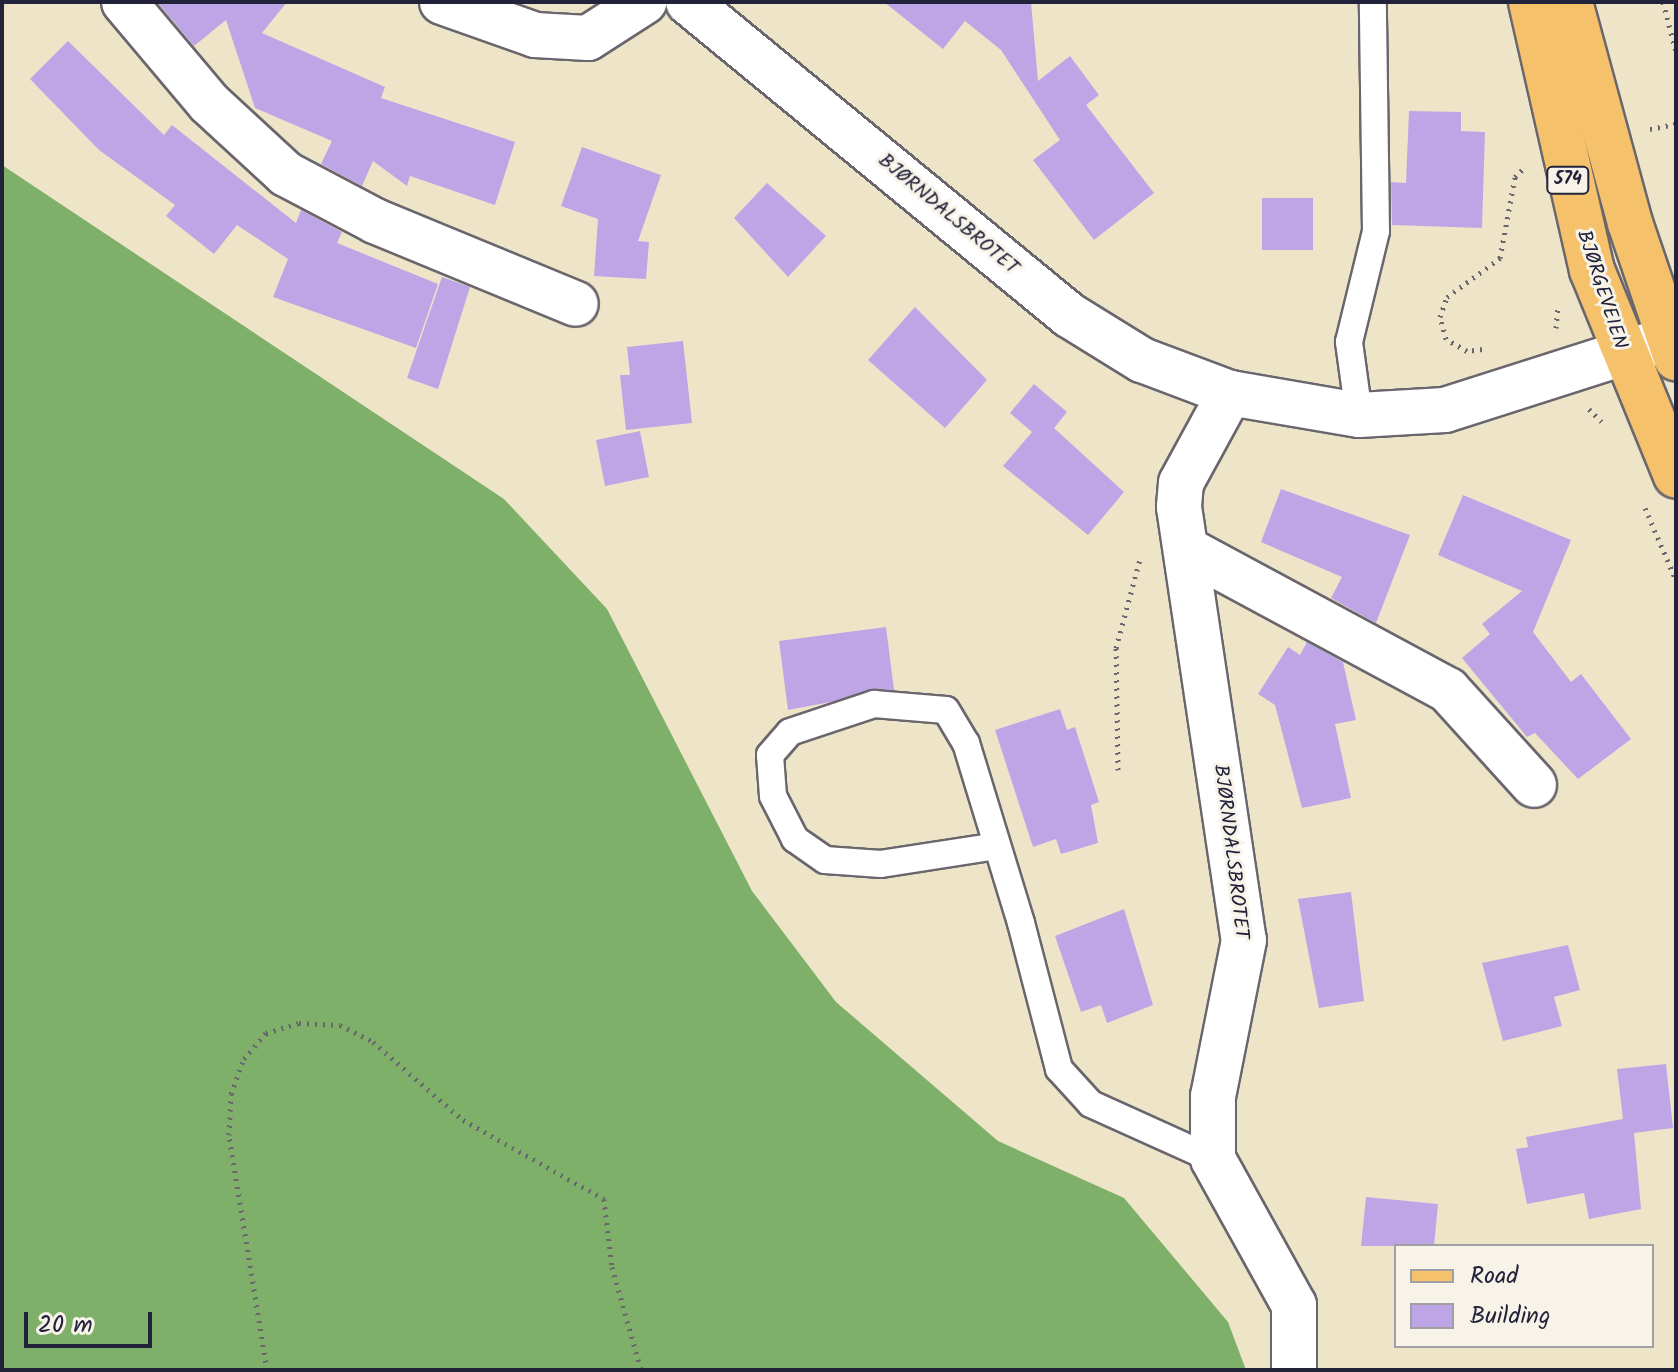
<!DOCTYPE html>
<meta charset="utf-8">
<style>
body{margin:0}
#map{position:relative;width:1678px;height:1372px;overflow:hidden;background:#eee5c9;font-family:Kalam,sans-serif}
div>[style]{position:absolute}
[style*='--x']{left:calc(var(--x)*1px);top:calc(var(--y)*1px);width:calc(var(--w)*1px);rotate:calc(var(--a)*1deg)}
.forest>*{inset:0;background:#7fb069}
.building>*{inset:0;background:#bea6e6}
.path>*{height:5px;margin-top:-2.5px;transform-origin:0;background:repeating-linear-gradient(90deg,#69666d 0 2px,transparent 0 8px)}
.roads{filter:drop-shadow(2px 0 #69666d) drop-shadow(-2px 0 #69666d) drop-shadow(0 2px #69666d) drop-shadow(0 -2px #69666d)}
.service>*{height:26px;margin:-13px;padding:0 13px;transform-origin:13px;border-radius:13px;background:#fff}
.minor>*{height:44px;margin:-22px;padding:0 22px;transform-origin:22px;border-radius:22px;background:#fff}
.primary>*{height:44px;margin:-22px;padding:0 22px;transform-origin:22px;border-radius:22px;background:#f5c16b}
span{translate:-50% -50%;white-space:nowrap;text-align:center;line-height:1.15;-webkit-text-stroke:6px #f7f3e8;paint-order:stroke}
.shield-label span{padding:2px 6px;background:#f7f3e8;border:2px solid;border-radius:6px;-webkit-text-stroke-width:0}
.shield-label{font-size:18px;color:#22223b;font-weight:700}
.street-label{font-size:20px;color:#22223b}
.frame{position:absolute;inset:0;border:4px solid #22223b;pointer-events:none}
.legend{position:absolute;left:1394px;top:1244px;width:260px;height:104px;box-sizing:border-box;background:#f7f3e8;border:2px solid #a29fa3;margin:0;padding:10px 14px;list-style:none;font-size:24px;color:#22223b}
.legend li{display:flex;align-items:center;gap:16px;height:40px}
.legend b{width:40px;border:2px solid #a29fa3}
.scale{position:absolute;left:24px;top:1312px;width:128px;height:36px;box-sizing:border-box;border:4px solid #22223b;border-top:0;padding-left:10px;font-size:24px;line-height:28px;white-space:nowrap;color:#22223b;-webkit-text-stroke:6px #f7f3e8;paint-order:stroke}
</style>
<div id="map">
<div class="forest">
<div style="clip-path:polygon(2px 165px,504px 499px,607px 609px,752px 891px,836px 1002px,998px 1141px,1124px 1198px,1228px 1322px,1246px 1370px,2px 1370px)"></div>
</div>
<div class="building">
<div style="clip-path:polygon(157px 2px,287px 2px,262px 33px,385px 87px,381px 98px,515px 142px,495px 205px,410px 176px,407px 186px,373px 161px,362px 186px,321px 164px,332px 141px,255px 108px,226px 20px,194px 46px)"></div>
<div style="clip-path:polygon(884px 2px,1031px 2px,1038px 81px,1070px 56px,1099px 95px,1086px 105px,1154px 193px,1094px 240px,1033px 160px,1060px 140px,1001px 50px,965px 21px,943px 49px)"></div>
<div style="clip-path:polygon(68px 41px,164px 135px,172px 125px,296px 223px,301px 210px,342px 232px,337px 243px,438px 284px,416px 348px,273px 297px,288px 259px,237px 225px,214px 254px,166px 216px,175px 205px,99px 150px,30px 79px)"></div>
<div style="clip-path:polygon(1409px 111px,1461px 112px,1461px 131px,1485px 132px,1482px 228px,1392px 225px,1391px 182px,1406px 183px)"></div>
<div style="clip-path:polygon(582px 147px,661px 175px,638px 241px,649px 242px,646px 279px,594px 276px,598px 219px,561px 206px)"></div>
<div style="clip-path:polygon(767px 183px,826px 236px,788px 277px,734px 218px)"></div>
<div style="clip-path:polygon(1262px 198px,1313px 198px,1313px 250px,1262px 250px)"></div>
<div style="clip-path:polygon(442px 277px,470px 287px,438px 389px,407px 378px)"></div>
<div style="clip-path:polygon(915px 307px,987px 380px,945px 428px,868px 360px)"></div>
<div style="clip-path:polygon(683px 341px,692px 423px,626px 430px,620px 375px,630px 375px,627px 347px)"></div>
<div style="clip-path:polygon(1034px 384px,1067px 412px,1054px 428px,1124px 492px,1088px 535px,1003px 466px,1032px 432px,1010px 413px)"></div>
<div style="clip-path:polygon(640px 431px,649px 477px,605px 486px,596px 440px)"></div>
<div style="clip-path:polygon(1281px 489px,1410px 535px,1376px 623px,1331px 598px,1342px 577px,1261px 542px)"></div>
<div style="clip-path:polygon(1463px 495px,1571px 540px,1533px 632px,1571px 682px,1581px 674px,1631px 739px,1578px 779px,1535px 733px,1527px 737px,1462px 658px,1490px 634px,1482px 624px,1522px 591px,1438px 555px)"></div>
<div style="clip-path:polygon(886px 627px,894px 690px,788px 710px,779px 641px)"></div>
<div style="clip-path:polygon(1307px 642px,1343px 662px,1356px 720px,1335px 724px,1351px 798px,1302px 808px,1275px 705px,1258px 694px,1288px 647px,1300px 655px)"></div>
<div style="clip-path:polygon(1060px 709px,1067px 730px,1075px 727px,1099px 802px,1091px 805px,1098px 843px,1061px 854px,1056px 839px,1033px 847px,995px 730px)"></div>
<div style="clip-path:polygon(1351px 892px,1364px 1001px,1319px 1008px,1298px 899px)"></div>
<div style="clip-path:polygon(1124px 909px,1153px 1005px,1107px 1023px,1101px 1005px,1081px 1012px,1055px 936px)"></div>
<div style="clip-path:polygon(1568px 945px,1580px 990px,1554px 997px,1562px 1026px,1503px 1041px,1482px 963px)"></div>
<div style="clip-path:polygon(1666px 1064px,1673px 1128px,1634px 1133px,1641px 1209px,1589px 1219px,1584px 1193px,1527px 1204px,1516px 1149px,1528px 1147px,1526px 1137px,1623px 1119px,1617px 1069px)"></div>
<div style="clip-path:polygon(1366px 1197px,1438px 1204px,1434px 1246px,1361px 1246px)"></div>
</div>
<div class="path">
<div style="--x:1663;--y:2;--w:52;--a:75.4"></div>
<div style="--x:1650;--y:129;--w:26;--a:-11"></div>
<div style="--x:1556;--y:328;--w:22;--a:-85"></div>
<div style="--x:1482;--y:349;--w:15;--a:172"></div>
<div style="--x:1467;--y:351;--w:24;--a:-150"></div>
<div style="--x:1446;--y:339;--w:23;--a:-105"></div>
<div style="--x:1440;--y:317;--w:21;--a:-71"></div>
<div style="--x:1447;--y:297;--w:66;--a:-36.3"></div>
<div style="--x:1500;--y:258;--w:82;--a:-79.5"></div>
<div style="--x:1515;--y:177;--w:13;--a:-45"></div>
<div style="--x:1589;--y:409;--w:23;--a:45"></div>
<div style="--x:1645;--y:508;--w:78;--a:66.7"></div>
<div style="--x:1118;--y:770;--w:122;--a:-90.9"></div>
<div style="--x:1116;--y:648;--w:92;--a:-74.9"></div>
<div style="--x:267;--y:1370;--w:238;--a:-99.2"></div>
<div style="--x:229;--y:1135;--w:41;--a:-87.2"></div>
<div style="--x:231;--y:1094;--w:37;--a:-70"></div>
<div style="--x:244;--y:1059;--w:34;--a:-50"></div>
<div style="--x:266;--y:1033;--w:34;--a:-17"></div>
<div style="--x:299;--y:1023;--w:41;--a:2.8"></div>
<div style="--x:340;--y:1025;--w:37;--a:27"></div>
<div style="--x:373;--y:1042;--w:119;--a:40.9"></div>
<div style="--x:463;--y:1120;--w:162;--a:29.3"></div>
<div style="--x:604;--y:1199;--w:68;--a:83.3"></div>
<div style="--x:612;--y:1267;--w:107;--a:74.3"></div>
</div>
<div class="roads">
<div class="service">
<div style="--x:1359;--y:415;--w:74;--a:-97.8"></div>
<div style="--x:1349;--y:342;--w:114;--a:-76.3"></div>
<div style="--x:1376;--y:231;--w:229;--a:-90.8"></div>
<div style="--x:997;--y:846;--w:117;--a:171.2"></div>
<div style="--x:881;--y:864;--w:56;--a:-175.9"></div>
<div style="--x:825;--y:860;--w:37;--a:-145"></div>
<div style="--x:795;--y:839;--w:48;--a:-117.1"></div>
<div style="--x:773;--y:796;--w:41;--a:-94.2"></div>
<div style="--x:770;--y:755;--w:30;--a:-49"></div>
<div style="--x:790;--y:732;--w:89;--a:-18.4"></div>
<div style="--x:874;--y:704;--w:72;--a:4.8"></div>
<div style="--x:946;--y:710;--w:39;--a:59"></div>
<div style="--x:966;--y:743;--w:188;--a:73"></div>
<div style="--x:1021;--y:923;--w:151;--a:75.4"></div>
<div style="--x:1059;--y:1069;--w:47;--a:47.6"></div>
<div style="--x:1091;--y:1104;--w:134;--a:24.3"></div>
</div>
<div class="minor">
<div style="--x:124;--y:2;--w:132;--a:49.9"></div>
<div style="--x:209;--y:103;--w:105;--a:42.7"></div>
<div style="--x:286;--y:174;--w:101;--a:27.8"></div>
<div style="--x:375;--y:221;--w:217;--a:22.4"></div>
<div style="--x:442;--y:2;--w:99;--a:19.5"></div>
<div style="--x:535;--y:35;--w:53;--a:3.2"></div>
<div style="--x:588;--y:38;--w:67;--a:-32.7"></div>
<div style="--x:688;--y:2;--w:493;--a:39.4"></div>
<div style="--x:1069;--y:315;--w:86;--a:31.7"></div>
<div style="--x:1142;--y:360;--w:94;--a:20.6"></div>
<div style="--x:1230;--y:393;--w:131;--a:9.7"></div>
<div style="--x:1359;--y:415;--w:86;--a:-3.3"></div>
<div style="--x:1445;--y:410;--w:233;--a:-17.7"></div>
<div style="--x:1230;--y:393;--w:102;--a:118.6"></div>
<div style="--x:1181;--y:483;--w:24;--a:95"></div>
<div style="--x:1179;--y:507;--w:438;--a:81.5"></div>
<div style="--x:1244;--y:940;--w:159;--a:101.2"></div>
<div style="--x:1213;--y:1096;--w:63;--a:90"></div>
<div style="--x:1213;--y:1159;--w:167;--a:61"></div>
<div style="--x:1294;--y:1305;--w:65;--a:90"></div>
<div style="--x:1188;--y:550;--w:295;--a:28.3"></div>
<div style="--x:1448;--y:690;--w:128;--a:47.8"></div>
</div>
<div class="primary">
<div style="--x:1531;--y:2;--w:275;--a:77.2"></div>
<div style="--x:1592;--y:270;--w:222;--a:67.8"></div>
<div style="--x:1570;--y:2;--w:229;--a:74.8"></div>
<div style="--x:1630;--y:223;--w:143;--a:71.2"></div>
</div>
</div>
<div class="shield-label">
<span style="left:1568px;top:180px">574</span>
</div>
<div class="street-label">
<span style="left:948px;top:215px;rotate:40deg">BJØRNDALSBROTET</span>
<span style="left:1601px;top:290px;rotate:72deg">BJØRGEVEIEN</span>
<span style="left:1230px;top:852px;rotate:83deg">BJØRNDALSBROTET</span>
</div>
<div class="frame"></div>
<ul class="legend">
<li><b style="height:10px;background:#f5c16b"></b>Road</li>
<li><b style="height:22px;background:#bea6e6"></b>Building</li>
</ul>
<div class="scale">20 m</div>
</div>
